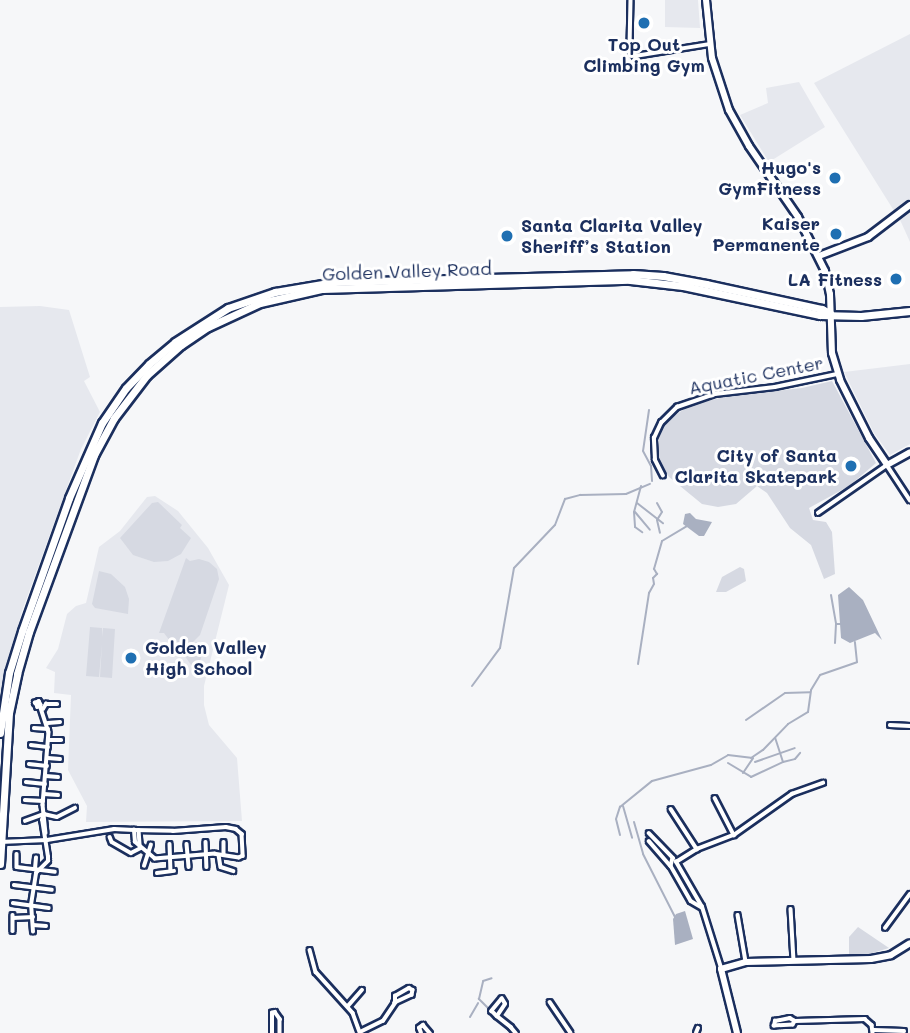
<!DOCTYPE html>
<meta charset="utf-8">
<style>
body{margin:0}
#map{position:relative;width:910px;height:1033px;overflow:hidden;background:#f6f7f9;font-family:Mali,sans-serif}
div>[style]{position:absolute}
[style*='--x']{left:calc(var(--x)*1px);top:calc(var(--y)*1px);width:calc(var(--w)*1px);rotate:calc(var(--a)*1deg)}
.built>*{inset:0;background:#e6e8ee}
.green>*{inset:0;background:#d6d9e2}
.water>*{inset:0;background:#a9b0c1}
.stream>*{height:2px;margin:-1px;padding:0 1px;transform-origin:1px;border-radius:1px;background:#a9b0c1}
.roads{filter:drop-shadow(2px 0 #1b2f5e) drop-shadow(-2px 0 #1b2f5e) drop-shadow(0 2px #1b2f5e) drop-shadow(0 -2px #1b2f5e)}
.street>*{height:3.5px;margin:-1.75px;padding:0 1.75px;transform-origin:1.75px;border-radius:1.75px;background:#fff}
.secondary>*{height:6px;margin:-3px;padding:0 3px;transform-origin:3px;border-radius:3px;background:#fff}
.primary>*{height:7px;margin:-3.5px;padding:0 3.5px;transform-origin:3.5px;border-radius:3.5px;background:#fff}
.dots>*{width:19px;height:19px;translate:-50% -50%;box-sizing:border-box;border:4px solid #fff;border-radius:50%}
span{translate:-50% -50%;white-space:nowrap;text-align:center;line-height:1.15;-webkit-text-stroke:6px #fff;paint-order:stroke}
.poi-label{font-size:18px;color:#1b2f5e;font-weight:700}
.right{translate:-100% -50%;text-align:right}
.left{translate:0 -50%;text-align:left}
.street-label{font-size:18px;color:#1b2f5e}
</style>
<div id="map">
<div class="built">
<div style="clip-path:polygon(665px 0,698px 0,700px 28px,665px 27px)"></div>
<div style="clip-path:polygon(910px 34px,910px 242px,901px 222px,814px 83px)"></div>
<div style="clip-path:polygon(799px 82px,825px 127px,769px 162px,740px 115px,768px 103px,766px 88px)"></div>
<div style="clip-path:polygon(40px 306px,69px 310px,90px 377px,84px 381px,100px 412px,81px 449px,22px 611px,0 695px,0 307px)"></div>
<div style="clip-path:polygon(910px 364px,910px 444px,890px 455px,874px 433px,844px 372px)"></div>
<div style="clip-path:polygon(155px 496px,178px 511px,208px 548px,229px 585px,204px 686px,204px 705px,209px 725px,237px 758px,242px 821px,86px 822px,87px 806px,68px 770px,71px 695px,54px 693px,55px 672px,46px 668px,58px 649px,67px 614px,76px 606px,86px 603px,99px 547px,120px 531px,147px 497px)"></div>
</div>
<div class="green">
<div style="clip-path:polygon(832px 381px,876px 463px,849px 486px,809px 508px,813px 520px,826px 522px,832px 532px,835px 574px,824px 579px,811px 545px,790px 528px,767px 493px,757px 486px,736px 504px,718px 507px,702px 504px,669px 477px,660px 464px,657px 444px,665px 423px,688px 406px,724px 397px,802px 388px)"></div>
<div style="clip-path:polygon(158px 502px,182px 525px,180px 528px,191px 538px,181px 554px,168px 561px,154px 562px,133px 555px,120px 538px,152px 503px)"></div>
<div style="clip-path:polygon(186px 558px,190px 561px,199px 559px,209px 562px,217px 569px,219px 579px,200px 635px,191px 644px,182px 646px,170px 641px,164px 633px,159px 633px)"></div>
<div style="clip-path:polygon(740px 567px,744px 569px,746px 581px,726px 592px,716px 592px,722px 577px)"></div>
<div style="clip-path:polygon(99px 571px,111px 574px,125px 587px,129px 599px,128px 614px,95px 608px,92px 604px)"></div>
<div style="clip-path:polygon(90px 627px,102px 628px,102px 637px,103px 628px,115px 629px,112px 678px,100px 677px,102px 644px,99px 677px,86px 676px)"></div>
<div style="clip-path:polygon(197px 642px,205px 644px,199px 665px,194px 669px,184px 655px,187px 646px)"></div>
<div style="clip-path:polygon(858px 927px,889px 948px,869px 954px,849px 955px,849px 937px)"></div>
</div>
<div class="water">
<div style="clip-path:polygon(690px 513px,696px 519px,712px 522px,704px 536px,699px 536px,683px 524px,685px 514px)"></div>
<div style="clip-path:polygon(849px 587px,863px 600px,882px 640px,875px 633px,850px 643px,841px 638px,838px 595px)"></div>
<div style="clip-path:polygon(685px 911px,693px 939px,675px 945px,673px 919px,676px 914px)"></div>
</div>
<div class="stream">
<div style="--x:649;--y:410;--w:41;--a:98.3"></div>
<div style="--x:643;--y:451;--w:17;--a:62"></div>
<div style="--x:651;--y:466;--w:15;--a:86"></div>
<div style="--x:641;--y:486;--w:27;--a:105"></div>
<div style="--x:634;--y:512;--w:15;--a:86"></div>
<div style="--x:635;--y:527;--w:9;--a:36"></div>
<div style="--x:637;--y:503;--w:33;--a:38"></div>
<div style="--x:657;--y:503;--w:10;--a:61"></div>
<div style="--x:662;--y:512;--w:9;--a:122"></div>
<div style="--x:657;--y:520;--w:13;--a:77"></div>
<div style="--x:635;--y:512;--w:23;--a:50"></div>
<div style="--x:831;--y:595;--w:29;--a:80"></div>
<div style="--x:835;--y:643;--w:19;--a:-87"></div>
<div style="--x:836;--y:624;--w:5;--a:0"></div>
<div style="--x:638;--y:664;--w:72;--a:-81.2"></div>
<div style="--x:649;--y:593;--w:10;--a:-61"></div>
<div style="--x:654;--y:584;--w:6;--a:-99"></div>
<div style="--x:653;--y:578;--w:6;--a:-45"></div>
<div style="--x:657;--y:574;--w:6;--a:-121"></div>
<div style="--x:654;--y:569;--w:29;--a:-74"></div>
<div style="--x:662;--y:541;--w:29;--a:-31"></div>
<div style="--x:472;--y:686;--w:47;--a:-53.6"></div>
<div style="--x:500;--y:648;--w:81;--a:-80.1"></div>
<div style="--x:514;--y:568;--w:59;--a:-46.4"></div>
<div style="--x:555;--y:525;--w:28;--a:-69"></div>
<div style="--x:565;--y:499;--w:16;--a:-15"></div>
<div style="--x:580;--y:495;--w:46;--a:-1.2"></div>
<div style="--x:626;--y:494;--w:26;--a:-23"></div>
<div style="--x:746;--y:720;--w:47;--a:-34.7"></div>
<div style="--x:785;--y:693;--w:25;--a:-2"></div>
<div style="--x:755;--y:762;--w:42;--a:-19.3"></div>
<div style="--x:783;--y:762;--w:12;--a:-14"></div>
<div style="--x:795;--y:759;--w:8;--a:-50"></div>
<div style="--x:728;--y:763;--w:27;--a:31"></div>
<div style="--x:751;--y:777;--w:35;--a:-25"></div>
<div style="--x:783;--y:762;--w:25;--a:-108"></div>
<div style="--x:743;--y:773;--w:18;--a:-56"></div>
<div style="--x:623;--y:806;--w:33;--a:74"></div>
<div style="--x:634;--y:822;--w:33;--a:74"></div>
<div style="--x:643;--y:854;--w:71;--a:63.1"></div>
<div style="--x:620;--y:835;--w:16;--a:-104"></div>
<div style="--x:616;--y:819;--w:13;--a:-72"></div>
<div style="--x:620;--y:807;--w:41;--a:-39.1"></div>
<div style="--x:652;--y:781;--w:61;--a:-15.2"></div>
<div style="--x:711;--y:765;--w:20;--a:-30"></div>
<div style="--x:728;--y:755;--w:23;--a:7"></div>
<div style="--x:751;--y:758;--w:14;--a:-34"></div>
<div style="--x:763;--y:750;--w:36;--a:-46"></div>
<div style="--x:788;--y:724;--w:23;--a:-31"></div>
<div style="--x:808;--y:712;--w:22;--a:-82"></div>
<div style="--x:811;--y:690;--w:17;--a:-59"></div>
<div style="--x:820;--y:675;--w:39;--a:-19"></div>
<div style="--x:857;--y:662;--w:20;--a:-96"></div>
<div style="--x:490;--y:1010;--w:16;--a:-135"></div>
<div style="--x:479;--y:999;--w:18;--a:-77"></div>
<div style="--x:483;--y:981;--w:9;--a:-18"></div>
<div style="--x:470;--y:1017;--w:16;--a:-60"></div>
</div>
<div class="roads">
<div class="street">
<div style="--x:631;--y:0;--w:49;--a:91.2"></div>
<div style="--x:630;--y:49;--w:9;--a:54"></div>
<div style="--x:635;--y:56;--w:76;--a:-9.1"></div>
<div style="--x:663;--y:476;--w:18;--a:-117"></div>
<div style="--x:655;--y:460;--w:22;--a:-93"></div>
<div style="--x:654;--y:438;--w:17;--a:-65"></div>
<div style="--x:661;--y:423;--w:23;--a:-45"></div>
<div style="--x:677;--y:407;--w:40;--a:-18.9"></div>
<div style="--x:715;--y:394;--w:60;--a:-6.7"></div>
<div style="--x:775;--y:387;--w:63;--a:-11.8"></div>
<div style="--x:818;--y:513;--w:84;--a:-34.8"></div>
<div style="--x:887;--y:465;--w:42;--a:56.7"></div>
<div style="--x:39;--y:701;--w:4;--a:63"></div>
<div style="--x:41;--y:705;--w:4;--a:146"></div>
<div style="--x:38;--y:707;--w:5;--a:-127"></div>
<div style="--x:35;--y:703;--w:4;--a:-27"></div>
<div style="--x:40;--y:705;--w:28;--a:72"></div>
<div style="--x:49;--y:732;--w:73;--a:94.7"></div>
<div style="--x:43;--y:805;--w:28;--a:84"></div>
<div style="--x:43;--y:709;--w:6;--a:-59"></div>
<div style="--x:46;--y:704;--w:11;--a:0"></div>
<div style="--x:48;--y:723;--w:12;--a:-5"></div>
<div style="--x:890;--y:725;--w:20;--a:3"></div>
<div style="--x:34;--y:728;--w:14;--a:4"></div>
<div style="--x:49;--y:740;--w:12;--a:0"></div>
<div style="--x:31;--y:745;--w:17;--a:7"></div>
<div style="--x:48;--y:758;--w:12;--a:5"></div>
<div style="--x:29;--y:764;--w:18;--a:6"></div>
<div style="--x:46;--y:776;--w:12;--a:5"></div>
<div style="--x:26;--y:782;--w:19;--a:6"></div>
<div style="--x:44;--y:794;--w:14;--a:4"></div>
<div style="--x:715;--y:798;--w:42;--a:62.8"></div>
<div style="--x:25;--y:800;--w:18;--a:3"></div>
<div style="--x:671;--y:809;--w:48;--a:57"></div>
<div style="--x:25;--y:821;--w:20;--a:-20"></div>
<div style="--x:44;--y:814;--w:13;--a:13"></div>
<div style="--x:57;--y:817;--w:20;--a:-27"></div>
<div style="--x:139;--y:830;--w:16;--a:86"></div>
<div style="--x:649;--y:833;--w:35;--a:46"></div>
<div style="--x:673;--y:858;--w:8;--a:104"></div>
<div style="--x:110;--y:837;--w:5;--a:68"></div>
<div style="--x:112;--y:842;--w:22;--a:30"></div>
<div style="--x:131;--y:853;--w:11;--a:-27"></div>
<div style="--x:649;--y:841;--w:33;--a:49"></div>
<div style="--x:671;--y:866;--w:40;--a:60.3"></div>
<div style="--x:691;--y:901;--w:12;--a:31"></div>
<div style="--x:0;--y:842;--w:47;--a:-2.4"></div>
<div style="--x:47;--y:840;--w:68;--a:-9.3"></div>
<div style="--x:114;--y:829;--w:20;--a:3"></div>
<div style="--x:134;--y:830;--w:39;--a:1"></div>
<div style="--x:173;--y:831;--w:53;--a:-4.3"></div>
<div style="--x:226;--y:827;--w:10;--a:11"></div>
<div style="--x:236;--y:829;--w:8;--a:40"></div>
<div style="--x:242;--y:834;--w:22;--a:87"></div>
<div style="--x:243;--y:856;--w:4;--a:153"></div>
<div style="--x:239;--y:858;--w:24;--a:-171"></div>
<div style="--x:215;--y:854;--w:60;--a:175.2"></div>
<div style="--x:155;--y:859;--w:26;--a:-140"></div>
<div style="--x:135;--y:842;--w:12;--a:-95"></div>
<div style="--x:206;--y:842;--w:25;--a:88"></div>
<div style="--x:224;--y:842;--w:13;--a:90"></div>
<div style="--x:170;--y:844;--w:27;--a:88"></div>
<div style="--x:187;--y:844;--w:23;--a:85"></div>
<div style="--x:17;--y:854;--w:13;--a:90"></div>
<div style="--x:17;--y:867;--w:38;--a:7"></div>
<div style="--x:219;--y:855;--w:12;--a:81"></div>
<div style="--x:221;--y:867;--w:13;--a:18"></div>
<div style="--x:144;--y:866;--w:22;--a:-72"></div>
<div style="--x:35;--y:869;--w:11;--a:-85"></div>
<div style="--x:157;--y:873;--w:17;--a:-7"></div>
<div style="--x:14;--y:885;--w:38;--a:7"></div>
<div style="--x:13;--y:903;--w:36;--a:8"></div>
<div style="--x:791;--y:909;--w:52;--a:86.7"></div>
<div style="--x:13;--y:915;--w:16;--a:90"></div>
<div style="--x:738;--y:915;--w:48;--a:80.3"></div>
<div style="--x:13;--y:918;--w:20;--a:-3"></div>
<div style="--x:33;--y:925;--w:13;--a:4"></div>
<div style="--x:885;--y:928;--w:42;--a:-53.7"></div>
<div style="--x:33;--y:932;--w:27;--a:-94"></div>
<div style="--x:31;--y:905;--w:32;--a:-81"></div>
<div style="--x:36;--y:873;--w:17;--a:-45"></div>
<div style="--x:48;--y:861;--w:4;--a:-90"></div>
<div style="--x:48;--y:857;--w:37;--a:-99"></div>
<div style="--x:42;--y:820;--w:6;--a:-72"></div>
<div style="--x:310;--y:950;--w:23;--a:75"></div>
<div style="--x:316;--y:972;--w:55;--a:47.9"></div>
<div style="--x:353;--y:1013;--w:20;--a:70"></div>
<div style="--x:721;--y:968;--w:64;--a:-107.3"></div>
<div style="--x:702;--y:907;--w:52;--a:-120"></div>
<div style="--x:676;--y:862;--w:25;--a:-32"></div>
<div style="--x:697;--y:849;--w:40;--a:-21"></div>
<div style="--x:734;--y:835;--w:71;--a:-35.3"></div>
<div style="--x:792;--y:794;--w:33;--a:-20"></div>
<div style="--x:550;--y:1002;--w:37;--a:56"></div>
<div style="--x:348;--y:1006;--w:21;--a:-49"></div>
<div style="--x:497;--y:1016;--w:14;--a:-56"></div>
<div style="--x:505;--y:1004;--w:6;--a:-121"></div>
<div style="--x:502;--y:999;--w:16;--a:130"></div>
<div style="--x:492;--y:1011;--w:7;--a:45"></div>
<div style="--x:497;--y:1016;--w:18;--a:38"></div>
<div style="--x:511;--y:1027;--w:8;--a:50"></div>
<div style="--x:790;--y:1018;--w:6;--a:31"></div>
<div style="--x:795;--y:1021;--w:4;--a:117"></div>
<div style="--x:793;--y:1025;--w:19;--a:177"></div>
<div style="--x:774;--y:1026;--w:5;--a:-79"></div>
<div style="--x:775;--y:1021;--w:15;--a:-11"></div>
<div style="--x:795;--y:1021;--w:70;--a:-1.6"></div>
<div style="--x:865;--y:1019;--w:9;--a:41"></div>
<div style="--x:872;--y:1025;--w:8;--a:83"></div>
<div style="--x:874;--y:1030;--w:30;--a:2"></div>
<div style="--x:360;--y:1032;--w:25;--a:-26"></div>
<div style="--x:383;--y:1021;--w:22;--a:-56"></div>
<div style="--x:395;--y:1003;--w:7;--a:-90"></div>
<div style="--x:395;--y:996;--w:16;--a:-30"></div>
<div style="--x:409;--y:988;--w:4;--a:27"></div>
<div style="--x:413;--y:990;--w:5;--a:101"></div>
<div style="--x:412;--y:995;--w:19;--a:155"></div>
<div style="--x:272;--y:1033;--w:20;--a:-90"></div>
<div style="--x:272;--y:1013;--w:3;--a:-18"></div>
<div style="--x:275;--y:1012;--w:9;--a:54"></div>
<div style="--x:280;--y:1019;--w:14;--a:90"></div>
<div style="--x:421;--y:1033;--w:5;--a:-112"></div>
<div style="--x:419;--y:1028;--w:5;--a:-37"></div>
<div style="--x:423;--y:1025;--w:11;--a:49"></div>
<div style="--x:696;--y:1033;--w:5;--a:-68"></div>
</div>
<div class="secondary">
<div style="--x:706;--y:0;--w:58;--a:84.1"></div>
<div style="--x:712;--y:58;--w:55;--a:71.9"></div>
<div style="--x:729;--y:110;--w:41;--a:60.9"></div>
<div style="--x:749;--y:146;--w:86;--a:55.4"></div>
<div style="--x:798;--y:217;--w:60;--a:63.4"></div>
<div style="--x:825;--y:271;--w:24;--a:78"></div>
<div style="--x:830;--y:294;--w:59;--a:88.1"></div>
<div style="--x:832;--y:353;--w:28;--a:73"></div>
<div style="--x:840;--y:380;--w:65;--a:63.4"></div>
<div style="--x:869;--y:438;--w:32;--a:56"></div>
<div style="--x:887;--y:465;--w:26;--a:-29"></div>
<div style="--x:819;--y:256;--w:53;--a:-21.2"></div>
<div style="--x:868;--y:237;--w:53;--a:-37.3"></div>
<div style="--x:737;--y:1033;--w:66;--a:-104"></div>
<div style="--x:721;--y:969;--w:26;--a:-16"></div>
<div style="--x:746;--y:962;--w:125;--a:-1.4"></div>
<div style="--x:871;--y:959;--w:20;--a:-11"></div>
<div style="--x:891;--y:955;--w:22;--a:-32"></div>
</div>
<div class="primary">
<div style="--x:0;--y:733;--w:61;--a:-81.5"></div>
<div style="--x:9;--y:673;--w:44;--a:-72.8"></div>
<div style="--x:22;--y:631;--w:141;--a:-70.5"></div>
<div style="--x:69;--y:498;--w:82;--a:-66.3"></div>
<div style="--x:102;--y:423;--w:42;--a:-55.6"></div>
<div style="--x:126;--y:388;--w:33;--a:-46"></div>
<div style="--x:149;--y:364;--w:34;--a:-40"></div>
<div style="--x:175;--y:342;--w:63;--a:-32.7"></div>
<div style="--x:228;--y:308;--w:50;--a:-18.8"></div>
<div style="--x:275;--y:292;--w:60;--a:-9.6"></div>
<div style="--x:334;--y:282;--w:299;--a:-1.5"></div>
<div style="--x:633;--y:274;--w:30;--a:4"></div>
<div style="--x:663;--y:276;--w:44;--a:10.5"></div>
<div style="--x:706;--y:284;--w:119;--a:12.2"></div>
<div style="--x:822;--y:309;--w:9;--a:27"></div>
<div style="--x:0;--y:864;--w:151;--a:-86.6"></div>
<div style="--x:9;--y:713;--w:40;--a:-78"></div>
<div style="--x:17;--y:674;--w:44;--a:-74.1"></div>
<div style="--x:29;--y:632;--w:189;--a:-69.8"></div>
<div style="--x:94;--y:455;--w:42;--a:-61.6"></div>
<div style="--x:114;--y:418;--w:54;--a:-52.5"></div>
<div style="--x:147;--y:375;--w:45;--a:-41.4"></div>
<div style="--x:181;--y:345;--w:32;--a:-34"></div>
<div style="--x:208;--y:327;--w:57;--a:-24.8"></div>
<div style="--x:260;--y:303;--w:64;--a:-12.7"></div>
<div style="--x:322;--y:289;--w:308;--a:-1.7"></div>
<div style="--x:630;--y:280;--w:53;--a:6.5"></div>
<div style="--x:683;--y:286;--w:140;--a:12"></div>
<div style="--x:820;--y:315;--w:41;--a:1.4"></div>
<div style="--x:861;--y:316;--w:49;--a:-5.8"></div>
</div>
</div>
<div class="dots">
<div style="left:644px;top:23px;background:#1f6fb2"></div>
<div style="left:835px;top:178px;background:#1f6fb2"></div>
<div style="left:836px;top:234px;background:#1f6fb2"></div>
<div style="left:507px;top:236px;background:#1f6fb2"></div>
<div style="left:896px;top:279px;background:#1f6fb2"></div>
<div style="left:851px;top:466px;background:#1f6fb2"></div>
<div style="left:131px;top:658px;background:#1f6fb2"></div>
</div>
<div class="poi-label">
<span style="left:644px;top:55px">Top Out<br>Climbing Gym</span>
<span class="right" style="left:821px;top:178px">Hugo's<br>GymFitness</span>
<span class="right" style="left:820px;top:234px">Kaiser<br>Permanente</span>
<span class="left" style="left:521px;top:236px">Santa Clarita Valley<br>Sheriff’s Station</span>
<span class="right" style="left:882px;top:279px">LA Fitness</span>
<span class="right" style="left:837px;top:466px">City of Santa<br>Clarita Skatepark</span>
<span class="left" style="left:145px;top:658px">Golden Valley<br>High School</span>
</div>
<div class="street-label">
<span style="left:407px;top:271px;rotate:-2deg">Golden Valley Road</span>
<span style="left:756px;top:375px;rotate:-11deg">Aquatic Center</span>
</div>
</div>
